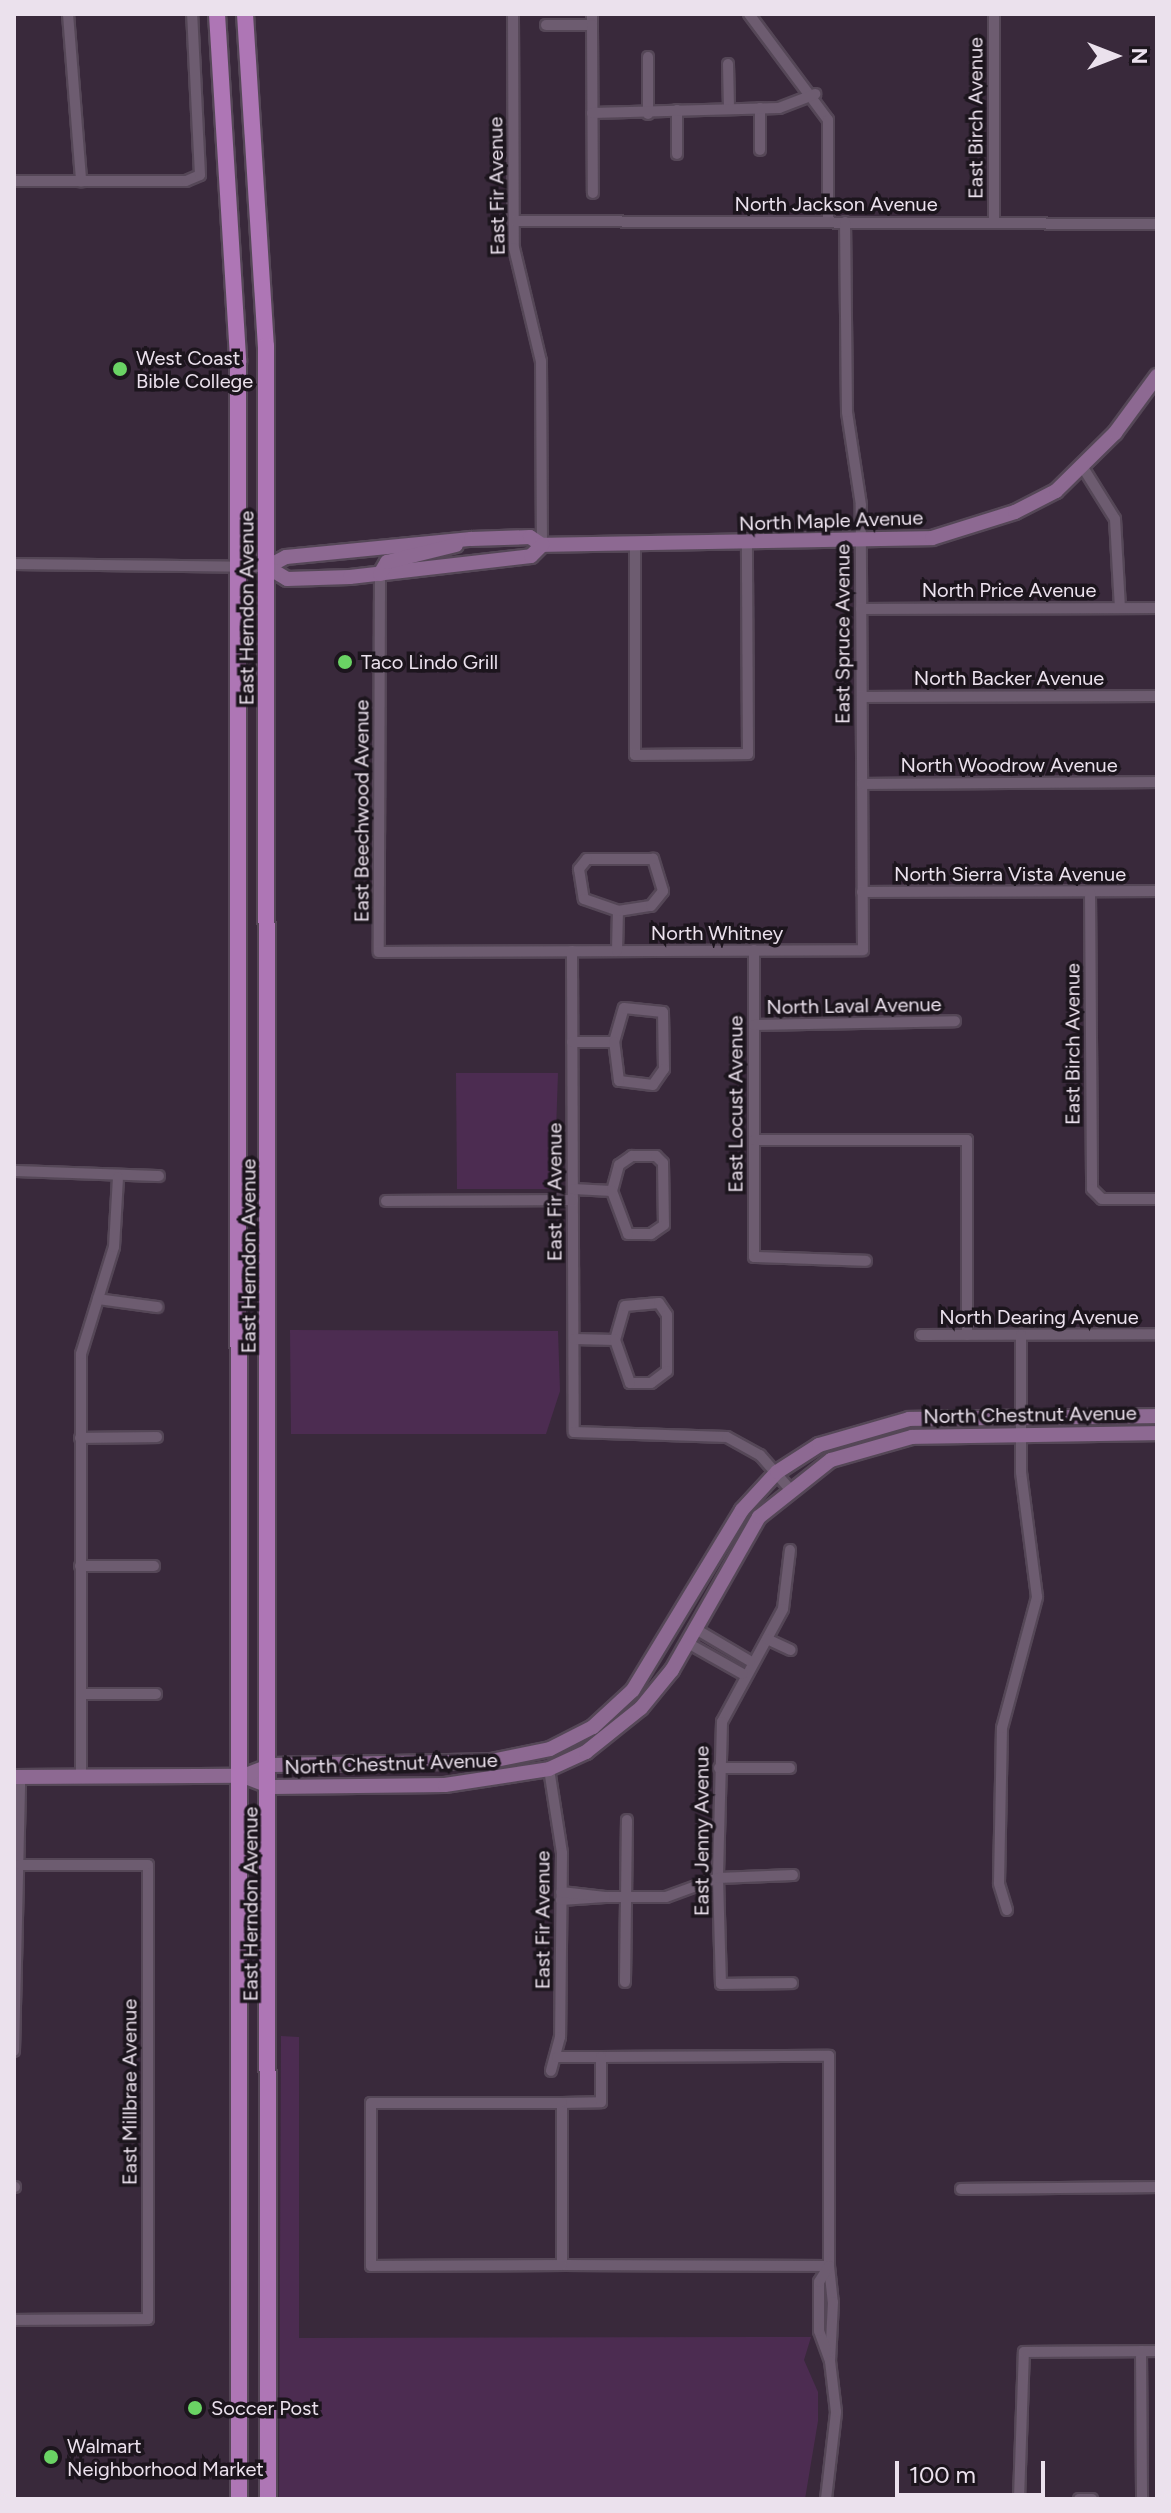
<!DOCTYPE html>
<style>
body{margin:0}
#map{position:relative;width:1171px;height:2513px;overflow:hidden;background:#39293b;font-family:Figtree,sans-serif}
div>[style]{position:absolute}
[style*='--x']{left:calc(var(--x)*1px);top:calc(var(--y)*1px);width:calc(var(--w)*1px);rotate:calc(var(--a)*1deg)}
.green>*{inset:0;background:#4c2c51}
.roads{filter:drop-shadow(2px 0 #554757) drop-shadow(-2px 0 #554757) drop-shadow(0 2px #554757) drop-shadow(0 -2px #554757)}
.street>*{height:10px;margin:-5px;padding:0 5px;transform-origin:5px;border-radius:5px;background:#6d5c70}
.secondary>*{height:14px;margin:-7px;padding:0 7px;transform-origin:7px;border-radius:7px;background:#8d6992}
.primary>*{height:16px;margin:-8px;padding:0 8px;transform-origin:8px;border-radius:8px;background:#ae76b5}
.dots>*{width:22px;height:22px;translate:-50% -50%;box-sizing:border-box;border:4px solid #1c151d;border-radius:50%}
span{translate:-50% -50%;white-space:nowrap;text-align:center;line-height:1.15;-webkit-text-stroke:7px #1c151d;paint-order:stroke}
.street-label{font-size:20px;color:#ebe1ed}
.poi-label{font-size:20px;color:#ebe1ed}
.left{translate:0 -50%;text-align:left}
.frame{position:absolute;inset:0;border:16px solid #ebe1ed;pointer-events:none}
.north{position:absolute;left:1075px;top:16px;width:80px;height:80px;-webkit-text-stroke:6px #1c151d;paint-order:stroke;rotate:90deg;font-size:22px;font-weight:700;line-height:32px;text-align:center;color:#ebe1ed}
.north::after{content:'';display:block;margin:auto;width:28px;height:36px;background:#ebe1ed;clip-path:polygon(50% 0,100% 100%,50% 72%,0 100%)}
.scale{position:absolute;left:895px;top:2461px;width:150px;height:36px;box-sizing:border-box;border:4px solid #ebe1ed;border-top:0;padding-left:10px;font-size:24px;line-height:28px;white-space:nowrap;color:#ebe1ed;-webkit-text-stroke:6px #1c151d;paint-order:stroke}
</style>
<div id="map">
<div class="green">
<div style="clip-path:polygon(456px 1073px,558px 1073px,554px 1189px,457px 1189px)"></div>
<div style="clip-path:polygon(290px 1330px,558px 1331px,560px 1391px,546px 1434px,291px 1434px)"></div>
<div style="clip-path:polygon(281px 2036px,299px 2037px,299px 2338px,811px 2337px,804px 2360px,818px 2392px,818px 2421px,805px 2499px,279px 2499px)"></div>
</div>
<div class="roads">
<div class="street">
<div style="--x:68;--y:14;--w:168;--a:85.5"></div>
<div style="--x:513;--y:14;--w:234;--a:89.8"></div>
<div style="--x:514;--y:248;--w:116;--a:76.6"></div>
<div style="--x:541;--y:361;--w:184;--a:89.7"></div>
<div style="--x:749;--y:14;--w:132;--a:53.3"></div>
<div style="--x:828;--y:120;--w:102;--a:90"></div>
<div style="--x:546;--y:25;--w:46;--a:0"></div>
<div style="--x:592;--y:25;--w:11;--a:-90"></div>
<div style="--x:592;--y:25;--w:168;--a:89.7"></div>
<div style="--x:648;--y:57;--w:57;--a:90"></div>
<div style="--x:728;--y:64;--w:44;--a:88.7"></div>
<div style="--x:760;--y:108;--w:42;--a:90"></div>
<div style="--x:677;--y:110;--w:44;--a:90"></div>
<div style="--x:592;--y:113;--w:187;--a:-1.5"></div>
<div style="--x:779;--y:108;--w:39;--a:-21"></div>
<div style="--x:14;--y:181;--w:172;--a:0"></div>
<div style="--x:186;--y:181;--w:15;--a:-23"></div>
<div style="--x:200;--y:175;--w:161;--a:-92.8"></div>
<div style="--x:514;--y:221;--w:643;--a:0.27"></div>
<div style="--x:994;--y:223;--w:209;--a:-90"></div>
<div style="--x:1082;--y:466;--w:62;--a:58.1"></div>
<div style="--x:1115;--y:519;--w:89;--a:86.8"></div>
<div style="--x:635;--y:545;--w:210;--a:90"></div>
<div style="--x:635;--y:755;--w:113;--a:-0.5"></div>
<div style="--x:748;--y:754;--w:210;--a:-90.3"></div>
<div style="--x:14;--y:564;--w:253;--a:0.7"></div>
<div style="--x:380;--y:574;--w:378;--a:90.2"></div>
<div style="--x:379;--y:952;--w:484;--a:-0.2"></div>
<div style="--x:863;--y:950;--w:445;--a:-90.3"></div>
<div style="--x:861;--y:505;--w:94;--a:-98.6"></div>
<div style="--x:847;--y:412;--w:190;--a:-90.6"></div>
<div style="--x:861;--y:609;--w:296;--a:-0.2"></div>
<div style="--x:862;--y:697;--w:295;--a:-0.2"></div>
<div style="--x:862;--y:784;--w:295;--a:-0.4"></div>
<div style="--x:862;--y:892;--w:295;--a:-0.2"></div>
<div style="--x:1090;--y:892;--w:297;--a:89.6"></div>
<div style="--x:1092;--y:1189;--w:14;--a:45"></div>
<div style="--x:1102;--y:1199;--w:55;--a:0"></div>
<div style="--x:754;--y:950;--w:307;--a:90"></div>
<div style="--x:754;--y:1257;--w:112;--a:2"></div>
<div style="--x:572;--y:951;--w:481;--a:89.8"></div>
<div style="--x:574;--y:1432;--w:153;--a:1.9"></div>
<div style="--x:727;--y:1437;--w:38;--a:29"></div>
<div style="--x:760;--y:1455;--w:43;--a:48.8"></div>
<div style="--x:617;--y:951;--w:40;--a:-88.6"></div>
<div style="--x:618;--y:911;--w:33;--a:-9"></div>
<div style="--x:651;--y:906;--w:19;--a:-51"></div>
<div style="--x:663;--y:891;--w:34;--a:-107"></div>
<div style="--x:653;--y:859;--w:66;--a:180"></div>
<div style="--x:587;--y:859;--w:13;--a:129"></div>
<div style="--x:579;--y:869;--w:30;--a:81"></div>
<div style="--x:584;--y:899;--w:36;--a:19"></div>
<div style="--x:754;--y:1025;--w:201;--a:-1.1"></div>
<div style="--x:572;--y:1042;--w:42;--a:0"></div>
<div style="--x:614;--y:1042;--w:35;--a:-74"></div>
<div style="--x:624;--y:1008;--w:39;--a:6"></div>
<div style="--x:663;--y:1012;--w:57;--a:89"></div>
<div style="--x:664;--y:1069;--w:19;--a:125"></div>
<div style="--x:653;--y:1085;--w:34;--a:-173"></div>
<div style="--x:619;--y:1081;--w:39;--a:-97"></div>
<div style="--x:754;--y:1140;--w:213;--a:0"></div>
<div style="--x:967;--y:1140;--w:195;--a:90"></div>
<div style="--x:14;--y:1171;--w:145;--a:2"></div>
<div style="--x:573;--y:1189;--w:39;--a:3"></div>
<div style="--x:612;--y:1191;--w:27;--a:-75"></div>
<div style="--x:619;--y:1165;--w:16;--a:-35"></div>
<div style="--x:632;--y:1156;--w:24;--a:0"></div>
<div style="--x:656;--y:1156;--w:10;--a:45"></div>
<div style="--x:663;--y:1163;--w:62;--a:89.1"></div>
<div style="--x:664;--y:1225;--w:16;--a:145"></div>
<div style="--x:651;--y:1234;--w:23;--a:180"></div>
<div style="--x:628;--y:1234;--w:46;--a:-110.4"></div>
<div style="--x:386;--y:1201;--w:187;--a:-0.3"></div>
<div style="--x:98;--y:1299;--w:60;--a:7.7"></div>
<div style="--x:921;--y:1335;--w:236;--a:-0.2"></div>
<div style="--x:574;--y:1339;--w:41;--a:1.4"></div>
<div style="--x:615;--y:1340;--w:35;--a:-74"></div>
<div style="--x:625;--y:1306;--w:34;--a:-5"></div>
<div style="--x:659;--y:1303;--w:14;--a:56"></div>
<div style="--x:667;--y:1315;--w:56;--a:90"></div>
<div style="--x:667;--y:1371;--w:20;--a:143"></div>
<div style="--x:651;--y:1383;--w:21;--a:180"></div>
<div style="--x:630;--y:1383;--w:46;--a:-109.2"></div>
<div style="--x:80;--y:1438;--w:77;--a:-0.7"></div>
<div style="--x:790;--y:1550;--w:59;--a:96.8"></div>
<div style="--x:783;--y:1609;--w:128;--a:118.4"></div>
<div style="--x:722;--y:1722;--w:156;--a:91.5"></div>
<div style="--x:718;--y:1878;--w:106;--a:88.4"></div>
<div style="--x:721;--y:1984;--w:71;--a:-0.8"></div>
<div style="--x:80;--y:1566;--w:74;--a:0"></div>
<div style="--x:694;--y:1628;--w:65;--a:30.5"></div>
<div style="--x:767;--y:1639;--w:26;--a:25"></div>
<div style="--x:686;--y:1642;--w:65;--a:29.3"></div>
<div style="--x:81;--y:1694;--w:75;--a:0"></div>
<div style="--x:719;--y:1768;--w:71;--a:0"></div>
<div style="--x:549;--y:1769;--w:85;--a:81.2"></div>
<div style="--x:562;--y:1853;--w:184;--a:90.6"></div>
<div style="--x:560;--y:2037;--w:35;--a:105"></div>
<div style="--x:81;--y:1776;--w:422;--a:-90"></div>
<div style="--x:81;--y:1354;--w:112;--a:-72.9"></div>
<div style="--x:114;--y:1247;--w:70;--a:-86.7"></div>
<div style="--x:605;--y:1897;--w:61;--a:0"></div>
<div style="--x:666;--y:1897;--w:55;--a:-20.1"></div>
<div style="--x:718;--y:1878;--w:75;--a:-2.3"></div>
<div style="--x:561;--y:1900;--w:44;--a:-3.9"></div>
<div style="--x:605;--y:1897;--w:44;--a:-173.5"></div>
<div style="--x:1007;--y:1910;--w:28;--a:-107"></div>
<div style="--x:999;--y:1883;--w:155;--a:-88.9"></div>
<div style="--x:1002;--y:1728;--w:136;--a:-75"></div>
<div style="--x:1037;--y:1597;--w:126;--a:-97.3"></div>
<div style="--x:1021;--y:1472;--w:137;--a:-90"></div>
<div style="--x:625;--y:1982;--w:162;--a:-89.3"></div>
<div style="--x:14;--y:2051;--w:274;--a:-88.7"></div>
<div style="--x:557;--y:2057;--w:44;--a:0"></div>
<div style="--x:601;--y:2057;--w:228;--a:-0.3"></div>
<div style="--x:829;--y:2056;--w:210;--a:90"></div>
<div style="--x:829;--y:2266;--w:267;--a:-179.8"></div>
<div style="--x:562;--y:2265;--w:162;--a:-90"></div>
<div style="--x:562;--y:2103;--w:39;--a:-1"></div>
<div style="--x:601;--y:2102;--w:45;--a:-90"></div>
<div style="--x:562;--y:2103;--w:191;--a:180"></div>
<div style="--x:371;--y:2103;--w:163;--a:90"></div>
<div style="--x:371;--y:2266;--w:191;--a:-0.3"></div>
<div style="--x:14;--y:2187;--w:1;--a:0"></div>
<div style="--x:961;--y:2189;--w:196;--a:-0.6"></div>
<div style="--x:829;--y:2266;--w:36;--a:84"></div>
<div style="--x:833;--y:2302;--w:59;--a:92.9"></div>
<div style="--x:830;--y:2361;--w:32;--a:-110"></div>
<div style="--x:819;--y:2331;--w:49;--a:-90"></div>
<div style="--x:819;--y:2282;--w:19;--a:-58"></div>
<div style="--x:14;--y:2320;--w:134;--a:-0.4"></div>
<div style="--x:148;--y:2319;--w:454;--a:-90"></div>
<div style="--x:148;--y:1865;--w:129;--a:180"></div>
<div style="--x:1141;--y:2351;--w:148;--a:89.6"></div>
<div style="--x:826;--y:2499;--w:88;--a:-83.4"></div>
<div style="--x:836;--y:2412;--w:51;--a:-96.7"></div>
<div style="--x:1019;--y:2499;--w:147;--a:-88.1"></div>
<div style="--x:1024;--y:2352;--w:133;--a:-0.4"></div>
<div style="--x:1079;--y:2499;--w:13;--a:0"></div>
</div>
<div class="secondary">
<div style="--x:267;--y:567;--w:21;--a:-28"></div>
<div style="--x:286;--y:557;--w:186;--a:-5.6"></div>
<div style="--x:471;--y:539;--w:59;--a:-1.9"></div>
<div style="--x:530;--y:537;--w:14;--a:34"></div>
<div style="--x:542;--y:545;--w:390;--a:-1"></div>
<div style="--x:932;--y:538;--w:87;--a:-17.4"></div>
<div style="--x:1015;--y:512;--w:46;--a:-27.1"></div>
<div style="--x:1056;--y:491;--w:83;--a:-44.5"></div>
<div style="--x:1115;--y:433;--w:71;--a:-53.6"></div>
<div style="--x:267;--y:567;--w:23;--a:31"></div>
<div style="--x:287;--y:579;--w:63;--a:-1.8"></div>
<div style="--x:350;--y:577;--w:182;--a:-6.6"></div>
<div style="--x:531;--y:556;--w:16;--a:-45"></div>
<div style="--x:380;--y:574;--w:14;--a:-60"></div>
<div style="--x:387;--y:562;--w:71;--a:-13.8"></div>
<div style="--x:243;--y:1776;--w:31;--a:21"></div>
<div style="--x:272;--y:1787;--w:173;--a:-0.7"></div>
<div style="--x:445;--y:1785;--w:105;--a:-8.7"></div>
<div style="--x:549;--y:1769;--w:41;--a:-24.7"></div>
<div style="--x:586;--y:1752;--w:70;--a:-38.7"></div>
<div style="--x:641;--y:1708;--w:49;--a:-50.8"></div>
<div style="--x:672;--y:1670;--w:176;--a:-60.4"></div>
<div style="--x:759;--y:1517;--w:92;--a:-38.4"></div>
<div style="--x:831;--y:1460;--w:84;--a:-15.9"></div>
<div style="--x:912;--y:1437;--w:245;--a:-0.9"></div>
<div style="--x:14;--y:1777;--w:229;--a:-0.3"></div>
<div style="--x:243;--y:1776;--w:31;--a:-21"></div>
<div style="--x:272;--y:1765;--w:219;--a:-1"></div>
<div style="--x:491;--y:1761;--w:60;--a:-11.5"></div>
<div style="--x:550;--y:1749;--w:48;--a:-27.1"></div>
<div style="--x:593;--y:1727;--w:54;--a:-42.8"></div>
<div style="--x:633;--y:1690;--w:210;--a:-58.8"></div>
<div style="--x:742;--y:1510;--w:52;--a:-47.4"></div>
<div style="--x:777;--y:1472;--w:50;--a:-32.7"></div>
<div style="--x:819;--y:1445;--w:94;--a:-16.1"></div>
<div style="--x:909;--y:1419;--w:248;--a:-0.7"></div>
</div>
<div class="primary">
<div style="--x:217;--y:14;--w:349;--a:86.5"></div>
<div style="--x:238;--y:362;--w:2137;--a:89.97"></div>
<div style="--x:245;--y:14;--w:333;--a:86.4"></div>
<div style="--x:266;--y:346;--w:2153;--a:89.95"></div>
</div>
</div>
<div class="dots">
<div style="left:120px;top:369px;background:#6ad364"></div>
<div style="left:345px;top:662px;background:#6ad364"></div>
<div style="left:195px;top:2408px;background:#6ad364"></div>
<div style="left:51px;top:2457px;background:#6ad364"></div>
</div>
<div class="street-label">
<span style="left:976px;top:118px;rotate:-90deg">East Birch Avenue</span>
<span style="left:497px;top:186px;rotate:-91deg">East Fir Avenue</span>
<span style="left:836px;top:204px">North Jackson Avenue</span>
<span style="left:831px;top:521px;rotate:-2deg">North Maple Avenue</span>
<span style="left:1009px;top:590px">North Price Avenue</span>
<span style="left:247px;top:608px;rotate:-90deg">East Herndon Avenue</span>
<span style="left:843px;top:634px;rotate:-90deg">East Spruce Avenue</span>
<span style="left:1009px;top:678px">North Backer Avenue</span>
<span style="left:1009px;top:765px">North Woodrow Avenue</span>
<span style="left:362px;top:811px;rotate:-90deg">East Beechwood Avenue</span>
<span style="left:1010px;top:874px">North Sierra Vista Avenue</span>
<span style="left:717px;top:933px">North Whitney</span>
<span style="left:854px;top:1006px;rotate:-1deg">North Laval Avenue</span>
<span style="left:1073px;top:1044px;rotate:-90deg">East Birch Avenue</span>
<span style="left:736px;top:1104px;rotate:-90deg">East Locust Avenue</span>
<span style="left:555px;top:1192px;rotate:-90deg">East Fir Avenue</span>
<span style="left:249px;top:1256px;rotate:-90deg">East Herndon Avenue</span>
<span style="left:1039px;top:1317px">North Dearing Avenue</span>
<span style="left:1030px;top:1415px;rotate:-1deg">North Chestnut Avenue</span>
<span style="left:391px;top:1764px;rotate:-2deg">North Chestnut Avenue</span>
<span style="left:702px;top:1831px;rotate:-90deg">East Jenny Avenue</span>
<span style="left:251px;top:1904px;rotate:-90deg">East Herndon Avenue</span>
<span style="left:543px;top:1920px;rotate:-90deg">East Fir Avenue</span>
<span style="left:130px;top:2092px;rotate:-90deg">East Millbrae Avenue</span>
</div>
<div class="poi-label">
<span class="left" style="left:136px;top:370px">West Coast<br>Bible College</span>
<span class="left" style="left:361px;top:662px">Taco Lindo Grill</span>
<span class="left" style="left:211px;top:2408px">Soccer Post</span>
<span class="left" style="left:67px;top:2458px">Walmart<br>Neighborhood Market</span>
</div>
<div class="frame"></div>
<div class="north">N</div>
<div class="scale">100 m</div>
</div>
